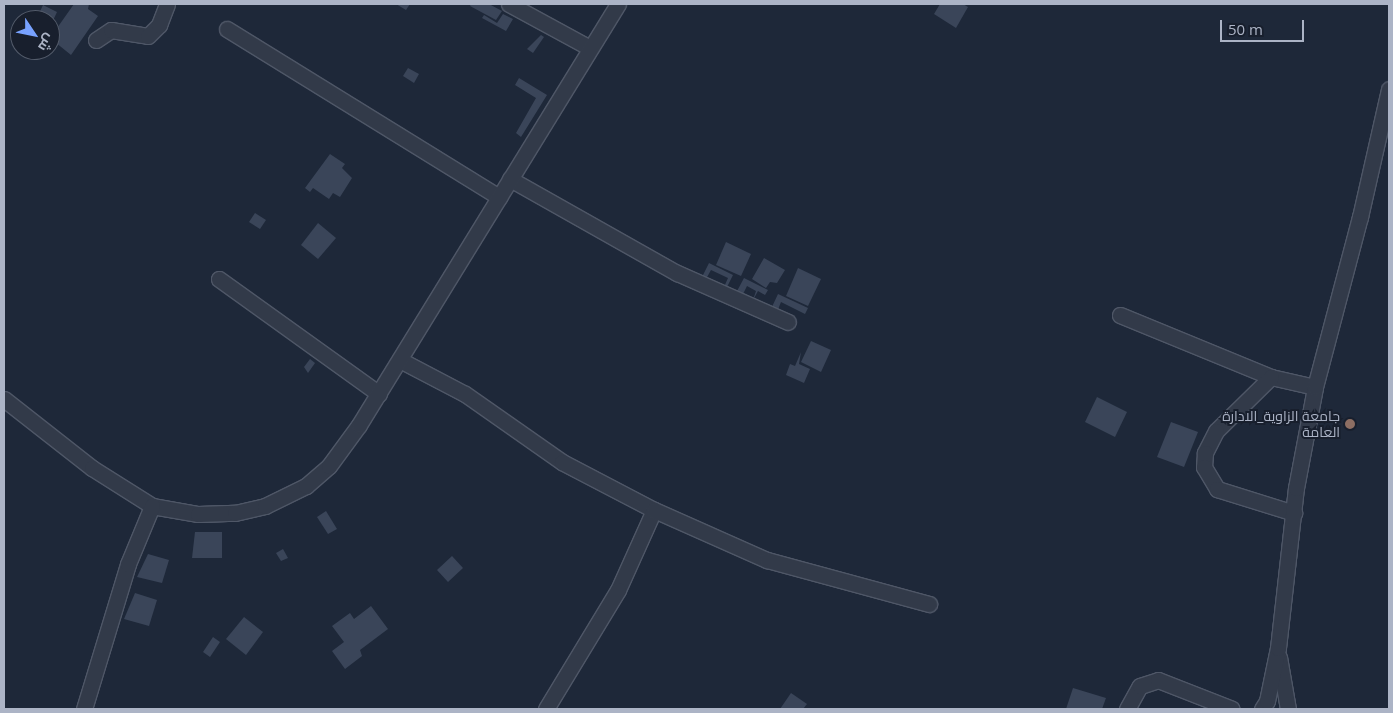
<!DOCTYPE html>
<meta charset="utf-8">
<style>
body{margin:0}
#map{position:relative;width:1393px;height:713px;overflow:hidden;background:#1e2839;font-family:"Open Sans",Cairo,sans-serif}
div>[style]{position:absolute}
[style*='--x']{left:calc(var(--x)*1px);top:calc(var(--y)*1px);width:calc(var(--w)*1px);rotate:calc(var(--a)*1deg)}
.building>*{inset:0;background:#3a4559}
.roads{filter:drop-shadow(1px 0 #4f5767) drop-shadow(-1px 0 #4f5767) drop-shadow(0 1px #4f5767) drop-shadow(0 -1px #4f5767)}
.minor>*{height:15px;margin:-7.5px;padding:0 7.5px;transform-origin:7.5px;border-radius:7.5px;background:#323a49}
.dots>*{width:14px;height:14px;translate:-50% -50%;box-sizing:border-box;border:2px solid #181f2d;border-radius:50%}
span{translate:-50% -50%;white-space:nowrap;text-align:center;line-height:1.15;-webkit-text-stroke:4px #181f2d;paint-order:stroke}
.poi-label{font-size:14px;color:#acb4c6}
.right{translate:-100% -50%;text-align:right}
.frame{position:absolute;inset:0;border:5px solid #acb4c6;pointer-events:none}
.north{position:absolute;left:10px;top:10px;width:50px;height:50px;box-sizing:border-box;background:#181f2d;border:1px solid #535b6a;border-radius:50%;rotate:124deg;font-size:14px;font-weight:700;line-height:20px;text-align:center;color:#acb4c6}
.north::after{content:'';display:block;margin:auto;width:18px;height:22px;background:#78a2ff;clip-path:polygon(50% 0,100% 100%,50% 72%,0 100%)}
.scale{position:absolute;left:1220px;top:20px;width:84px;height:22px;box-sizing:border-box;border:2px solid #acb4c6;border-top:0;padding-left:6px;font-size:15px;line-height:18px;white-space:nowrap;color:#acb4c6;-webkit-text-stroke:4px #181f2d;paint-order:stroke}
</style>
<div id="map">
<div class="building">
<div style="clip-path:polygon(74px 4px,89px 4px,88px 9px,98px 16px,71px 55px,50px 38px)"></div>
<div style="clip-path:polygon(396px 4px,410px 4px,406px 10px)"></div>
<div style="clip-path:polygon(471px 4px,489px 4px,502px 11px,496px 20px,470px 6px)"></div>
<div style="clip-path:polygon(940px 4px,963px 4px,968px 7px,956px 28px,934px 14px)"></div>
<div style="clip-path:polygon(43px 5px,57px 12px,50px 27px,50px 20px,36px 20px)"></div>
<div style="clip-path:polygon(503px 14px,513px 19px,506px 31px,482px 18px,484px 15px,497px 23px)"></div>
<div style="clip-path:polygon(541px 35px,544px 37px,533px 53px,527px 49px)"></div>
<div style="clip-path:polygon(408px 68px,419px 74px,414px 83px,403px 76px)"></div>
<div style="clip-path:polygon(519px 78px,547px 95px,521px 137px,516px 133px,536px 98px,515px 85px)"></div>
<div style="clip-path:polygon(330px 154px,345px 164px,342px 168px,352px 178px,340px 197px,333px 193px,329px 199px,313px 188px,310px 192px,305px 188px)"></div>
<div style="clip-path:polygon(255px 213px,266px 220px,260px 229px,249px 222px)"></div>
<div style="clip-path:polygon(318px 223px,336px 238px,318px 259px,301px 245px)"></div>
<div style="clip-path:polygon(726px 242px,751px 254px,741px 276px,716px 265px)"></div>
<div style="clip-path:polygon(764px 258px,785px 270px,777px 283px,770px 282px,766px 288px,752px 279px)"></div>
<div style="clip-path:polygon(709px 263px,733px 275px,726px 289px,724px 287px,728px 278px,711px 270px,706px 279px,702px 277px)"></div>
<div style="clip-path:polygon(798px 268px,821px 279px,808px 306px,786px 296px)"></div>
<div style="clip-path:polygon(744px 278px,768px 290px,765px 295px,758px 291px,753px 300px,756px 291px,747px 286px,742px 296px,736px 293px)"></div>
<div style="clip-path:polygon(778px 294px,808px 308px,805px 314px,781px 302px,777px 312px,771px 309px)"></div>
<div style="clip-path:polygon(811px 341px,831px 350px,821px 372px,801px 362px)"></div>
<div style="clip-path:polygon(801px 352px,799px 364px,810px 369px,804px 383px,786px 375px,790px 364px,795px 366px)"></div>
<div style="clip-path:polygon(310px 359px,315px 363px,308px 373px,304px 367px)"></div>
<div style="clip-path:polygon(1097px 397px,1127px 412px,1115px 437px,1085px 422px)"></div>
<div style="clip-path:polygon(1171px 422px,1198px 432px,1184px 467px,1157px 457px)"></div>
<div style="clip-path:polygon(326px 511px,337px 529px,328px 534px,317px 517px)"></div>
<div style="clip-path:polygon(195px 532px,222px 532px,222px 558px,192px 558px)"></div>
<div style="clip-path:polygon(283px 549px,288px 558px,281px 561px,276px 553px)"></div>
<div style="clip-path:polygon(148px 554px,169px 560px,162px 583px,137px 577px)"></div>
<div style="clip-path:polygon(452px 556px,463px 568px,448px 582px,437px 570px)"></div>
<div style="clip-path:polygon(135px 593px,157px 600px,149px 626px,124px 619px)"></div>
<div style="clip-path:polygon(371px 606px,388px 629px,360px 650px,362px 656px,345px 669px,332px 651px,344px 642px,332px 626px,350px 613px,354px 619px)"></div>
<div style="clip-path:polygon(244px 617px,263px 632px,246px 655px,226px 639px)"></div>
<div style="clip-path:polygon(213px 637px,220px 642px,210px 657px,203px 652px)"></div>
<div style="clip-path:polygon(1073px 688px,1106px 698px,1102px 709px,1066px 709px)"></div>
<div style="clip-path:polygon(791px 693px,807px 704px,803px 709px,780px 709px)"></div>
</div>
<div class="roads">
<div class="minor">
<div style="--x:509;--y:4;--w:92;--a:28.5"></div>
<div style="--x:227;--y:29;--w:320;--a:31.7"></div>
<div style="--x:96;--y:40;--w:18;--a:-34"></div>
<div style="--x:111;--y:30;--w:37;--a:9"></div>
<div style="--x:148;--y:36;--w:16;--a:-45"></div>
<div style="--x:159;--y:25;--w:22;--a:-69"></div>
<div style="--x:510;--y:179;--w:192;--a:29.4"></div>
<div style="--x:677;--y:273;--w:121;--a:23.8"></div>
<div style="--x:219;--y:279;--w:197;--a:35.7"></div>
<div style="--x:1120;--y:315;--w:163;--a:22.3"></div>
<div style="--x:1271;--y:377;--w:45;--a:12.8"></div>
<div style="--x:400;--y:360;--w:73;--a:27.6"></div>
<div style="--x:465;--y:394;--w:118;--a:35"></div>
<div style="--x:562;--y:462;--w:104;--a:27.6"></div>
<div style="--x:654;--y:510;--w:88;--a:114.2"></div>
<div style="--x:618;--y:590;--w:139;--a:121.2"></div>
<div style="--x:1271;--y:377;--w:77;--a:135.5"></div>
<div style="--x:1216;--y:431;--w:25;--a:117"></div>
<div style="--x:1205;--y:453;--w:14;--a:94"></div>
<div style="--x:1204;--y:467;--w:26;--a:59"></div>
<div style="--x:1217;--y:489;--w:81;--a:17.3"></div>
<div style="--x:4;--y:399;--w:112;--a:38.1"></div>
<div style="--x:92;--y:468;--w:71;--a:32.3"></div>
<div style="--x:152;--y:506;--w:47;--a:9.9"></div>
<div style="--x:198;--y:514;--w:37;--a:-2"></div>
<div style="--x:235;--y:513;--w:31;--a:-13"></div>
<div style="--x:265;--y:506;--w:46;--a:-26"></div>
<div style="--x:306;--y:486;--w:30;--a:-41"></div>
<div style="--x:329;--y:466;--w:51;--a:-53.8"></div>
<div style="--x:359;--y:425;--w:494;--a:-58.4"></div>
<div style="--x:654;--y:510;--w:124;--a:23.9"></div>
<div style="--x:767;--y:560;--w:168;--a:15.2"></div>
<div style="--x:1279;--y:657;--w:53;--a:80.2"></div>
<div style="--x:84;--y:709;--w:152;--a:-73.1"></div>
<div style="--x:128;--y:564;--w:63;--a:-67.5"></div>
<div style="--x:1127;--y:709;--w:26;--a:-61"></div>
<div style="--x:1140;--y:686;--w:19;--a:-18"></div>
<div style="--x:1158;--y:680;--w:79;--a:21.4"></div>
<div style="--x:1262;--y:709;--w:9;--a:-58"></div>
<div style="--x:1267;--y:701;--w:54;--a:-78.3"></div>
<div style="--x:1278;--y:648;--w:161;--a:-83.6"></div>
<div style="--x:1296;--y:488;--w:103;--a:-79.3"></div>
<div style="--x:1315;--y:387;--w:176;--a:-75.2"></div>
<div style="--x:1360;--y:217;--w:131;--a:-77.2"></div>
</div>
</div>
<div class="dots">
<div style="left:1350px;top:424px;background:#8d6e63"></div>
</div>
<div class="poi-label">
<span class="right" style="left:1340px;top:424px">جامعة الزاوية_الادارة<br>العامة</span>
</div>
<div class="frame"></div>
<div class="north">ش</div>
<div class="scale">50 m</div>
</div>
